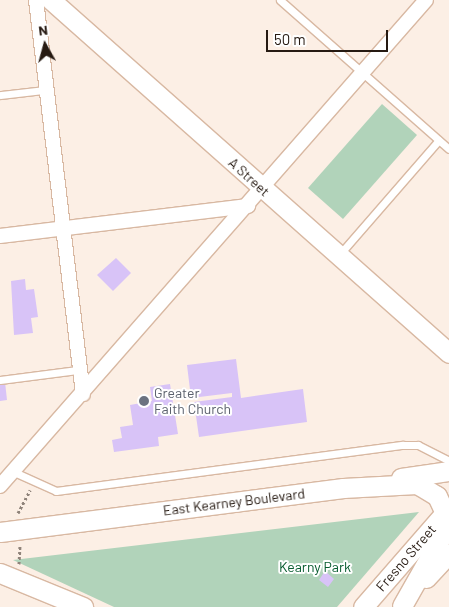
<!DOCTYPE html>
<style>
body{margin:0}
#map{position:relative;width:449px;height:607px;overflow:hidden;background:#fcefe5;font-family:Barlow,sans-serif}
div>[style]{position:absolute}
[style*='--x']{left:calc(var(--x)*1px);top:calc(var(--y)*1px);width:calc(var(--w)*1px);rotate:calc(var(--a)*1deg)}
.green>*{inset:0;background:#b1d3ba}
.building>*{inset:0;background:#d8c3f7}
.path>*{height:3px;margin-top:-1.5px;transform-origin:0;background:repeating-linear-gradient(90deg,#8f837a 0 2.5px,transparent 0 5px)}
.roads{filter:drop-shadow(1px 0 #d8b8a2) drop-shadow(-1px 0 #d8b8a2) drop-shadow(0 1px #d8b8a2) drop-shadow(0 -1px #d8b8a2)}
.lane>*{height:7px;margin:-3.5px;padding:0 3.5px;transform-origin:3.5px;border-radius:3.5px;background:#fff}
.street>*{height:14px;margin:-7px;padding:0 7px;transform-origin:7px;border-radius:7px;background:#fff}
.secondary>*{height:19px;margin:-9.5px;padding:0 9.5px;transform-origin:9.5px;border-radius:9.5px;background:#fff}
.dots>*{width:14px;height:14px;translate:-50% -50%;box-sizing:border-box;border:2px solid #fff;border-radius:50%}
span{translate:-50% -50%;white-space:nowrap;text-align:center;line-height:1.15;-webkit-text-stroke:4px #fff;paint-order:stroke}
.street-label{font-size:14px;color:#261a12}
.worship-label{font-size:14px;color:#5b616d}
.left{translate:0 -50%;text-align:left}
.park-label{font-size:14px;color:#065b2e}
.north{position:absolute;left:20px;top:20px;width:50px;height:50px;-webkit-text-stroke:4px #fff;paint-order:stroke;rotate:353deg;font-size:14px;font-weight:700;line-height:20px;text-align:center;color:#261a12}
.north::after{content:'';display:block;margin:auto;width:18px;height:22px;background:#261a12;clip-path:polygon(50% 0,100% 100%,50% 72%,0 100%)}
.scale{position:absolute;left:266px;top:30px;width:122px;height:22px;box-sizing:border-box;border:2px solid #261a12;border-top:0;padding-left:6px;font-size:15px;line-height:18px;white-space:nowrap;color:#261a12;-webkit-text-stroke:4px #fff;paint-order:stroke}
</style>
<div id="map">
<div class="green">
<div style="clip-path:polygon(382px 104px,417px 135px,343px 219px,308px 188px)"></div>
<div style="clip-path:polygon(419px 512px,337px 607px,114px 607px,13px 560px)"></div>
</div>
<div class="building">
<div style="clip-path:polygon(116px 258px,131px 273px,113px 291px,97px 275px)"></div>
<div style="clip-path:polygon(25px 279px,26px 290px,34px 289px,38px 317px,31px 318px,33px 333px,14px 335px,11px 281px)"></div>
<div style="clip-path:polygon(236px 359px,241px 398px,303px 389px,307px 422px,199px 437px,194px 402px,232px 397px,232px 393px,191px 398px,187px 365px)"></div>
<div style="clip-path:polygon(5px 382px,7px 400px,0 401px,0 383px)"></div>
<div style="clip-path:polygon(170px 384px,178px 434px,158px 437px,159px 446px,114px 452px,112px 440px,122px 438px,120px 427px,133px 425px,130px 405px,152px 401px,150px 387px)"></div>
<div style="clip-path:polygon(325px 571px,334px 579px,328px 587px,319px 580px)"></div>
</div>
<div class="path">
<div style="--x:18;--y:513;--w:26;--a:-62"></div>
<div style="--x:19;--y:564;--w:19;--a:-87"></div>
</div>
<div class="roads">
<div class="lane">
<div style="--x:280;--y:0;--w:225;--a:41.4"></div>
<div style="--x:0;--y:95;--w:44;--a:-6.5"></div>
<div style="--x:339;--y:255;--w:152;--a:-49"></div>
<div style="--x:0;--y:380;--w:78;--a:-7.4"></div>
<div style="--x:14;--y:472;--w:46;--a:24.3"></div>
<div style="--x:56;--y:491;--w:350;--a:-7.6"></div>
<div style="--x:403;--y:445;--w:15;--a:0"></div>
<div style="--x:418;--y:445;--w:35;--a:27"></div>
</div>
<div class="street">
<div style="--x:36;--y:0;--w:397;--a:83.2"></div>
<div style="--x:0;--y:236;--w:250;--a:-6.9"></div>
<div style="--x:0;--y:486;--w:646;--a:-48.76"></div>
</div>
<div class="secondary">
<div style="--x:51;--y:0;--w:532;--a:41.57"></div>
<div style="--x:401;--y:478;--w:49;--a:-8.3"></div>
<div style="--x:0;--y:532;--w:346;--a:-7.3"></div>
<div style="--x:343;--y:488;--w:74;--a:-3.1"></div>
<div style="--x:417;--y:484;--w:23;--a:31"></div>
<div style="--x:437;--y:496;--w:29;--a:65"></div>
<div style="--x:0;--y:573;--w:90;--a:22.3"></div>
<div style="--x:426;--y:578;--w:34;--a:-47"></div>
<div style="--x:402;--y:606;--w:95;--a:-60.5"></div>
<div style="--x:363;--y:607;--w:131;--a:-49"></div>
</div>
</div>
<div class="dots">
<div style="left:144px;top:401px;background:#6b7280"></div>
</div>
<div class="street-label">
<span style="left:249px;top:177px;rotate:42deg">A Street</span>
<span style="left:234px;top:502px;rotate:-7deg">East Kearney Boulevard</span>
<span style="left:406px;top:558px;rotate:-49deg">Fresno Street</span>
</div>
<div class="worship-label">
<span class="left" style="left:154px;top:401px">Greater<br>Faith Church</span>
</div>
<div class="park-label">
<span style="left:315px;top:567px">Kearny Park</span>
</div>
<div class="north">N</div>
<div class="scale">50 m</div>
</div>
